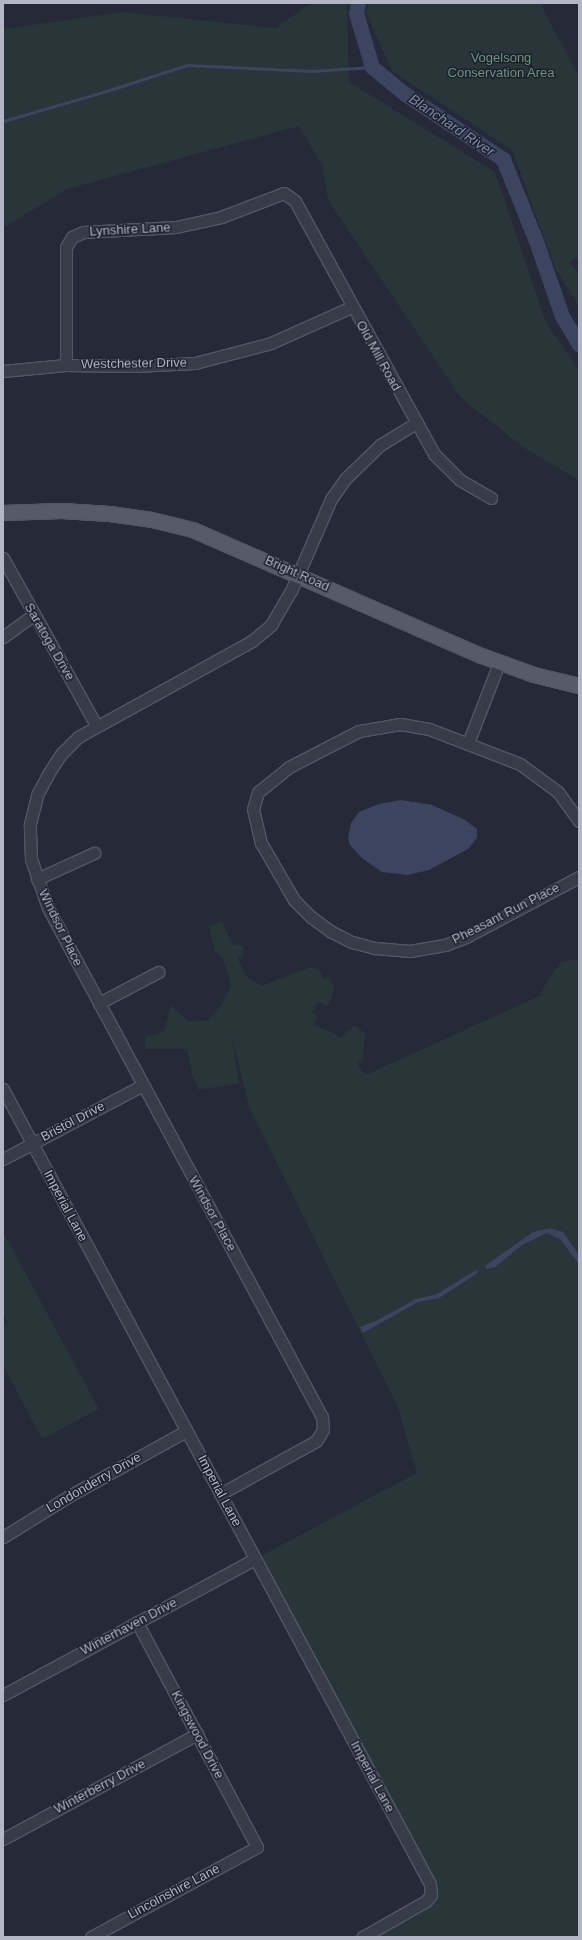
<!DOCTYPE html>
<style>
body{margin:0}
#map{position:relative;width:582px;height:1940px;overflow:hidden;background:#252938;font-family:Arial,sans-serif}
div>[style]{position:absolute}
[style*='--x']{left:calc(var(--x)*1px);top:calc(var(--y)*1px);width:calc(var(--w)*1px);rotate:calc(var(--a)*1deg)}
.green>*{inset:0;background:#28363a}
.water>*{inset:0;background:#3c4460}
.stream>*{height:2.5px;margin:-1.25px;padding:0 1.25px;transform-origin:1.25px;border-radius:1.25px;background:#3c4460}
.river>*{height:15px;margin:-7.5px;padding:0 7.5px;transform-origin:7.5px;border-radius:7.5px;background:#3c4460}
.roads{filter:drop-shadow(1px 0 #535764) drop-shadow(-1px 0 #535764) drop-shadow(0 1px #535764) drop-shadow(0 -1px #535764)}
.minor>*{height:11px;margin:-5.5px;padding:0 5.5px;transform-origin:5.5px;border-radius:5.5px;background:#383c49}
.major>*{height:14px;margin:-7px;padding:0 7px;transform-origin:7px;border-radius:7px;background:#565a69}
span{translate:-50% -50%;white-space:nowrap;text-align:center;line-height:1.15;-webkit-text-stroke:3px #1d212e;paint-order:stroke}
.park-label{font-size:13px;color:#6d937d}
.street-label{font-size:13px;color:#b3b7c5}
.water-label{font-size:14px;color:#7e88aa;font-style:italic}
.frame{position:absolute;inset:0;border:4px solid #b3b7c5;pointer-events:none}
</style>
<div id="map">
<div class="green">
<div style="clip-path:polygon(311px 3px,347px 3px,349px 82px,495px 172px,546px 323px,579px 370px,579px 480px,526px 449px,461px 398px,328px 200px,322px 165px,299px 126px,67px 189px,3px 228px,3px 29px,122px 12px,276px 28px)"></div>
<div style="clip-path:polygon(369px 3px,540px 3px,579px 77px,579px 257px,569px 262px,579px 274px,579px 306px,556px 270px,512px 150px,392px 71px,366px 13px)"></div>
<div style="clip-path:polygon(222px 921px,232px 944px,243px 946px,244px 953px,238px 959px,246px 976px,261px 986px,311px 967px,323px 972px,321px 976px,325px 980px,329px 978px,334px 987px,331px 1001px,326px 1006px,318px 1002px,312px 1012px,318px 1016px,314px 1025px,335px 1034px,339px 1039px,355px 1025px,365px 1034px,363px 1059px,357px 1064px,366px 1075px,546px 993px,539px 994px,561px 962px,579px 959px,579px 1937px,363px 1937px,431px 1895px,255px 1559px,417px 1473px,397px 1405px,249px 1107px,231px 1033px,239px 1083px,199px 1090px,192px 1074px,187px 1049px,144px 1049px,146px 1037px,164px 1032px,171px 1005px,188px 1022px,208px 1020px,222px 1004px,231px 986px,223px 958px,215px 952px,209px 926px)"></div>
<div style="clip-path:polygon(3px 1232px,99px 1409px,42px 1439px,3px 1365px,3px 1326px,8px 1323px,3px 1313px)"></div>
</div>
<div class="water">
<div style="clip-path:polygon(401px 800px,432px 805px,465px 820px,477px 829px,477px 838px,468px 849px,429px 870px,407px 875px,382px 872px,362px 858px,350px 845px,348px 838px,351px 823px,359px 812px,379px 804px)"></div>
<div style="clip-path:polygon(550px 1228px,563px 1232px,579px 1255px,579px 1264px,560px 1239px,547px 1233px,522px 1245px,495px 1267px,487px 1269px,485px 1266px,523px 1239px,533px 1232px)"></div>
<div style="clip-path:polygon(476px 1270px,478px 1273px,439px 1298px,418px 1302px,363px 1333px,360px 1327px,376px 1321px,416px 1299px,437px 1294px)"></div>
</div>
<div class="stream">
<div style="--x:3;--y:121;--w:108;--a:-16.1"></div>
<div style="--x:107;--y:91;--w:84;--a:-18"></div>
<div style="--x:187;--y:65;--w:125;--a:2.7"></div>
<div style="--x:312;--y:71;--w:60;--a:-3.8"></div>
</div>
<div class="river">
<div style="--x:358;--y:3;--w:10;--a:101"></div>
<div style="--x:356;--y:13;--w:56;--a:73.5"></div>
<div style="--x:372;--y:67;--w:43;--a:39.3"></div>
<div style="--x:405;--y:94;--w:118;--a:33.6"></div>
<div style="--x:503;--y:159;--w:88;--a:68.1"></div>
<div style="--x:536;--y:241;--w:79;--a:70.9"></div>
<div style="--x:562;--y:316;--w:33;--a:59"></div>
</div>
<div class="roads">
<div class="minor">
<div style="--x:66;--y:365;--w:118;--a:-90"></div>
<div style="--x:66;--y:247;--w:12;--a:-59"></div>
<div style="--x:72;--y:237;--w:12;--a:-24"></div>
<div style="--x:83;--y:232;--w:93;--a:-3.1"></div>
<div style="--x:176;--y:227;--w:46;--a:-12.5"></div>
<div style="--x:221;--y:217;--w:67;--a:-20.9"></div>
<div style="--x:284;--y:193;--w:14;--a:36"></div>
<div style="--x:295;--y:201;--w:289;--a:61.2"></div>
<div style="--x:434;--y:454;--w:37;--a:45"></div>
<div style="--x:460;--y:480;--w:36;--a:30"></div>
<div style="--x:3;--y:371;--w:63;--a:-5.4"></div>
<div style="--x:66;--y:365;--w:69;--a:0.8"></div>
<div style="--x:135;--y:366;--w:60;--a:-2.9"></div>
<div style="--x:195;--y:363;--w:79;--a:-14.7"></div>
<div style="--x:271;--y:343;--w:88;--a:-24.2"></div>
<div style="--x:3;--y:558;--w:191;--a:60.9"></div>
<div style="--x:3;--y:637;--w:37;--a:-36"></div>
<div style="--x:468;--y:743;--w:86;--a:-68.8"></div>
<div style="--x:579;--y:821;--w:36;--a:-126"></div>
<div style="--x:558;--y:792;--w:47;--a:-143.6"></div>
<div style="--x:520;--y:764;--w:97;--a:-159"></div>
<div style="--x:429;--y:729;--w:29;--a:-170"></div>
<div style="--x:400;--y:724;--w:42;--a:170.3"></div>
<div style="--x:359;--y:731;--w:79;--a:152.8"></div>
<div style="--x:289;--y:767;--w:40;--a:141"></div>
<div style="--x:258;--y:792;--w:18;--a:106"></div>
<div style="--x:253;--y:809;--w:35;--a:77"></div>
<div style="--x:261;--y:843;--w:66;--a:59.9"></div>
<div style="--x:294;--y:900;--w:24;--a:45"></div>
<div style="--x:311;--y:917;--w:24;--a:36"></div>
<div style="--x:330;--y:931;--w:25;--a:27"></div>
<div style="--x:352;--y:942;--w:24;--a:15"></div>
<div style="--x:375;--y:948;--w:35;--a:5"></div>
<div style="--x:410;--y:951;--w:36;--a:-10"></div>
<div style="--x:445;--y:945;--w:25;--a:-21"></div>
<div style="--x:468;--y:936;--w:126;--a:-28"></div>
<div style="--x:37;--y:879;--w:63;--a:-24.5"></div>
<div style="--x:99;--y:1003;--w:67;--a:-27.7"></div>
<div style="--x:3;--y:1089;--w:902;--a:61.76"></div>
<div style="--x:430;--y:1884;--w:11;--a:85"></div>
<div style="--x:431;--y:1895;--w:8;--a:130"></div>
<div style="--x:426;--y:1901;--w:73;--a:150.3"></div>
<div style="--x:3;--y:1159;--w:158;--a:-27.9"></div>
<div style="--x:220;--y:1494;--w:110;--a:-28.9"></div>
<div style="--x:316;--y:1441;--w:13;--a:-58"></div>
<div style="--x:323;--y:1430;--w:13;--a:-94"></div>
<div style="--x:322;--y:1417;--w:578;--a:-118.29"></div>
<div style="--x:48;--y:908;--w:52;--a:-109.1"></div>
<div style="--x:31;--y:859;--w:35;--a:-92"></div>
<div style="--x:30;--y:824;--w:30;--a:-76"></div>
<div style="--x:37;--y:795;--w:24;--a:-62"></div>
<div style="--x:48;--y:774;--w:24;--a:-57"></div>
<div style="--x:61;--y:754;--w:24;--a:-45"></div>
<div style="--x:78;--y:737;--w:199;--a:-28.9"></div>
<div style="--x:252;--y:641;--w:25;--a:-40"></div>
<div style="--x:271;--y:625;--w:39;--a:-60"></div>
<div style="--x:291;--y:591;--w:100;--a:-66.5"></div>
<div style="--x:331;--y:499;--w:24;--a:-55"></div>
<div style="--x:345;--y:479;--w:49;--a:-44.2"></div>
<div style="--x:380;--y:445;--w:42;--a:-31.4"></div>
<div style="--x:3;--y:1537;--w:78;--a:-31.8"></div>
<div style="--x:69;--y:1496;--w:134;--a:-29.1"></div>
<div style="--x:3;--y:1695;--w:286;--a:-28.4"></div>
<div style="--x:3;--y:1839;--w:221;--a:-28.4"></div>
<div style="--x:91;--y:1937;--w:189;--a:-28.5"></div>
<div style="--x:257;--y:1847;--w:255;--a:-118.1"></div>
</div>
<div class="major">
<div style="--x:3;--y:513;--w:59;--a:-1.9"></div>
<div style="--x:62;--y:511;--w:48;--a:3.6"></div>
<div style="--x:110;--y:514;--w:42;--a:8.1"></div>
<div style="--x:152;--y:520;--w:42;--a:13.7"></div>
<div style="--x:193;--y:530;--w:315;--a:23.6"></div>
<div style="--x:482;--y:656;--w:55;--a:20.1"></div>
<div style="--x:534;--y:675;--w:46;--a:13.7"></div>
</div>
</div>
<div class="park-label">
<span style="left:501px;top:66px">Vogelsong<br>Conservation Area</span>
</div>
<div class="street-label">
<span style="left:130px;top:230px;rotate:-3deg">Lynshire Lane</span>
<span style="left:378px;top:356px;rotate:61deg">Old Mill Road</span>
<span style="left:134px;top:364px;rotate:-1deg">Westchester Drive</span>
<span style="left:297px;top:574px;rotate:24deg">Bright Road</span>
<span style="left:49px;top:642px;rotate:60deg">Saratoga Drive</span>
<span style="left:506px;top:914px;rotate:-27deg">Pheasant Run Place</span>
<span style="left:60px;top:928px;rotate:64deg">Windsor Place</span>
<span style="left:73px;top:1122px;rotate:-28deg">Bristol Drive</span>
<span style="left:65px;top:1206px;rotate:62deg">Imperial Lane</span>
<span style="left:212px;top:1214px;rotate:61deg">Windsor Place</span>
<span style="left:94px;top:1483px;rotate:-30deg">Londonderry Drive</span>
<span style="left:219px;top:1491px;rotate:62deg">Imperial Lane</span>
<span style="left:129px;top:1627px;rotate:-28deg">Winterhaven Drive</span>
<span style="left:197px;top:1735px;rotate:62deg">Kingswood Drive</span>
<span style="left:372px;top:1777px;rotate:62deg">Imperial Lane</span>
<span style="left:100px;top:1787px;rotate:-28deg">Winterberry Drive</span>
<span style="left:174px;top:1892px;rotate:-28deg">Lincolnshire Lane</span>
</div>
<div class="water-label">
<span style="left:452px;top:125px;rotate:34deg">Blanchard River</span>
</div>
<div class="frame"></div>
</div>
